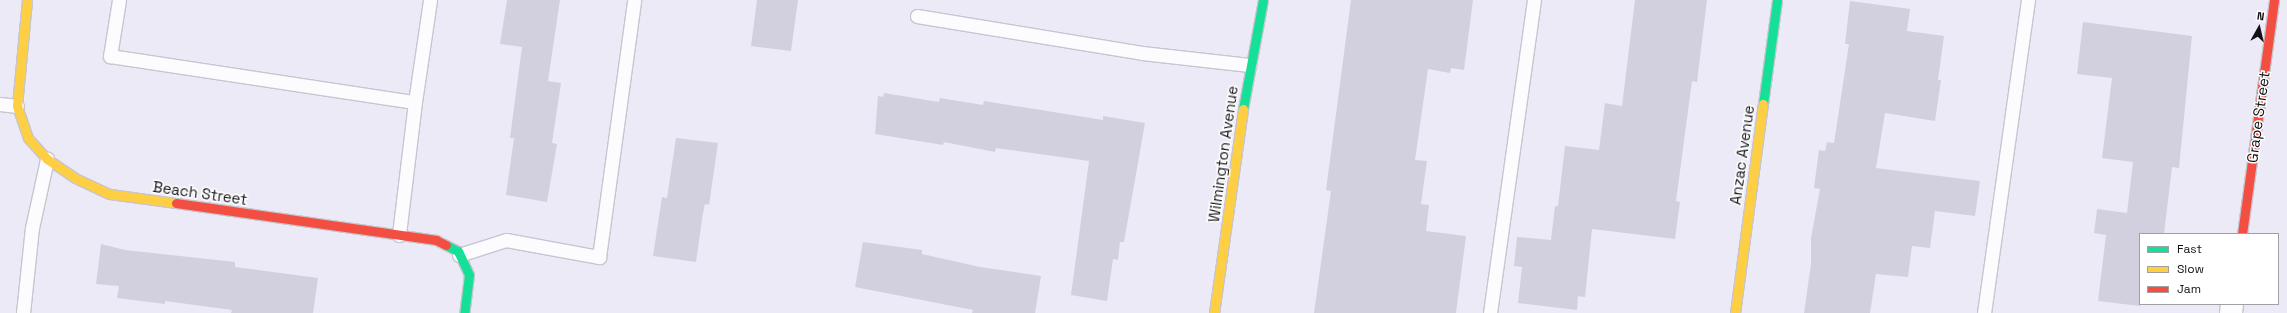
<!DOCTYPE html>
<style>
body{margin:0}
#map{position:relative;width:2287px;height:313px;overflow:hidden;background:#eceaf6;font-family:"Space Grotesk",sans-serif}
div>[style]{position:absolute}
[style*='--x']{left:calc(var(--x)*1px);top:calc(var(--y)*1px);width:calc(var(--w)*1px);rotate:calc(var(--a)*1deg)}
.building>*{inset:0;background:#d2d0de}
.roads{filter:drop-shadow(1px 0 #c7c5ce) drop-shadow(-1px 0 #c7c5ce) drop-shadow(0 1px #c7c5ce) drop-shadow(0 -1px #c7c5ce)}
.lane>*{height:13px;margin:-6.5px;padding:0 6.5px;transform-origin:6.5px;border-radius:6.5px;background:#fcfcfe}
.street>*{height:22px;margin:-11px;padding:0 11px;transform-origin:11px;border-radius:11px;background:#fcfcfe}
.fast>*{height:9px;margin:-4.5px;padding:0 4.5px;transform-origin:4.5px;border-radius:4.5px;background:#16e098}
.slow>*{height:9px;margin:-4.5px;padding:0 4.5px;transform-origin:4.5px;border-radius:4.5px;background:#ffcf43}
.jam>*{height:9px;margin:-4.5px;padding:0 4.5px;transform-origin:4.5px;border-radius:4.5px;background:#f24e42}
span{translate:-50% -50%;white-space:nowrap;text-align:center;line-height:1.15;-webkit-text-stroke:3px #fff;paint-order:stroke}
.street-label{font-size:15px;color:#121117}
.legend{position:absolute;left:2139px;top:233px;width:140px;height:72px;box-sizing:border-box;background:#fff;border:1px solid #a0a0a2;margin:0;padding:5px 7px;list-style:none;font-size:12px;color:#121117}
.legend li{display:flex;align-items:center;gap:8px;height:20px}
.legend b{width:20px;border:1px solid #a0a0a2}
.north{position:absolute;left:2239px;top:8px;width:40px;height:40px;-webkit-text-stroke:3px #fff;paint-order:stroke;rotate:8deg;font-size:11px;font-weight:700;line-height:16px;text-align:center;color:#121117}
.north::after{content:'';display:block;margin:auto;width:14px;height:18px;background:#121117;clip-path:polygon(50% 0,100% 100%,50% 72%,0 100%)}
</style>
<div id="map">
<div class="building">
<div style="clip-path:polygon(507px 0,560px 0,548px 81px,561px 83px,552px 143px,557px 144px,547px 202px,506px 195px,514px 138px,510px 138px,522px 47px,500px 44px)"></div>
<div style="clip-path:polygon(757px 0,798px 0,791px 51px,751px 46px)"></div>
<div style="clip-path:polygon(1351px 0,1473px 0,1464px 70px,1451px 68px,1450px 73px,1428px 69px,1415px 160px,1427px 161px,1421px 204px,1429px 205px,1426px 231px,1466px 236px,1456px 313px,1314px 313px,1331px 191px,1326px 190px)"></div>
<div style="clip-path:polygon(1635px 0,1707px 0,1697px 82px,1692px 81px,1676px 201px,1680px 202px,1675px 239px,1592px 229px,1585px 297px,1578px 296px,1577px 310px,1518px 303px,1522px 267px,1514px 266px,1517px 237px,1551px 240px,1555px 206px,1558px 206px,1565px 146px,1599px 150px,1605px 103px,1622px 106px)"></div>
<div style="clip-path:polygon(1850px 1px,1910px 9px,1907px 31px,1944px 36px,1938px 80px,1941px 80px,1935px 121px,1885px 113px,1876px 168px,1980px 181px,1975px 216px,1935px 211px,1930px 248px,1912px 246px,1908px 277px,1876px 274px,1870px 313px,1804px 313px,1811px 264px,1811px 238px,1820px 189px,1814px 188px,1819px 150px,1825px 151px,1827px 142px,1834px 143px,1849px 44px,1845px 44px)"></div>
<div style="clip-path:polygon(2083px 22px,2192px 36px,2179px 168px,2172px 167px,2164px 234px,2140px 234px,2140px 306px,2098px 301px,2106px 235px,2094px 233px,2097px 209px,2127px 213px,2133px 162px,2102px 158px,2112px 78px,2077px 74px)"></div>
<div style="clip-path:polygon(884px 93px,939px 102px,940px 98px,983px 105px,984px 101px,1103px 120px,1103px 116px,1145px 123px,1124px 242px,1120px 242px,1118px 260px,1113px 259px,1107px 301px,1071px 295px,1089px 161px,996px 148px,995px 152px,944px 142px,943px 145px,875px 134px,878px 96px,883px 97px)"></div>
<div style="clip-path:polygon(676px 138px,718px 143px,709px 205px,705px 204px,703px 213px,696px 262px,653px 256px,662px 197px,667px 198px)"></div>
<div style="clip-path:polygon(863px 242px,922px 250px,922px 254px,980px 267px,1041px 276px,1035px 313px,972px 313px,973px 310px,855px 287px)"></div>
<div style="clip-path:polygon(101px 244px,125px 250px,235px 262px,235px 267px,318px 278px,313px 313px,231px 313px,232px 310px,165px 301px,165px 304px,117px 298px,119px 286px,96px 284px)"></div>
</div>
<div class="roads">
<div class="lane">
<div style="--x:119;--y:0;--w:57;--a:99.1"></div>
<div style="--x:110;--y:56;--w:308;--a:8.6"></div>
<div style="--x:415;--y:102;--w:134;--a:96.9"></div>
<div style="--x:917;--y:16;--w:228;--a:9.3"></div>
<div style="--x:1142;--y:53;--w:108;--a:6.4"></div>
<div style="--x:415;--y:102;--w:103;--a:-81.6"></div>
<div style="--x:0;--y:104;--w:17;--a:7"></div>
<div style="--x:459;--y:255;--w:49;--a:-17.7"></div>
<div style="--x:506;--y:240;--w:95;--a:10.4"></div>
<div style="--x:599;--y:257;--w:259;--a:-82.2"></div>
<div style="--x:23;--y:313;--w:85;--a:-84"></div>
<div style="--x:32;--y:228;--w:71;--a:-77.7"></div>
<div style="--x:1490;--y:313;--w:316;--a:-82"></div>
<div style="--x:1984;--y:313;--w:316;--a:-82"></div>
</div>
<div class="street">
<div style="--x:2231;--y:313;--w:9;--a:-84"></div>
</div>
<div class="fast">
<div style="--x:1763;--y:104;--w:105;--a:-82.3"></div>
<div style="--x:1243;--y:109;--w:111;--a:-79.6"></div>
<div style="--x:446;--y:245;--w:13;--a:27"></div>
<div style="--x:458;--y:251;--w:26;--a:65"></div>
<div style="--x:469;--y:275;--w:38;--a:97"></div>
</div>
<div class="slow">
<div style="--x:27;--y:0;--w:106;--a:95.4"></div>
<div style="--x:17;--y:106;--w:34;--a:71"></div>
<div style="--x:28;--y:138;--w:28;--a:48"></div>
<div style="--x:47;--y:159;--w:34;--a:34"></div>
<div style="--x:75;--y:178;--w:38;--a:25"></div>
<div style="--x:110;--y:194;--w:67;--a:7.8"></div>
<div style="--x:1214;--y:313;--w:206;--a:-81.9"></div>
<div style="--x:1735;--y:313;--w:211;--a:-82.4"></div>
</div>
<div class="jam">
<div style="--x:176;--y:203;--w:263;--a:8.1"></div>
<div style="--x:436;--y:240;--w:11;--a:27"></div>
<div style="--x:2242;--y:234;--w:236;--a:-82.2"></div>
</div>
</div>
<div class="street-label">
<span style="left:2258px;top:117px;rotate:-82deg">Grape Street</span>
<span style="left:1223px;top:154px;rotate:-82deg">Wilmington Avenue</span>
<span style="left:1742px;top:155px;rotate:-82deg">Anzac Avenue</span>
<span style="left:200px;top:193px;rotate:8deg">Beach Street</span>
</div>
<ul class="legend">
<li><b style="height:5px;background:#16e098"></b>Fast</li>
<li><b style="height:5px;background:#ffcf43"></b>Slow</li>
<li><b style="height:5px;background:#f24e42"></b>Jam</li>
</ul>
<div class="north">N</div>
</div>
